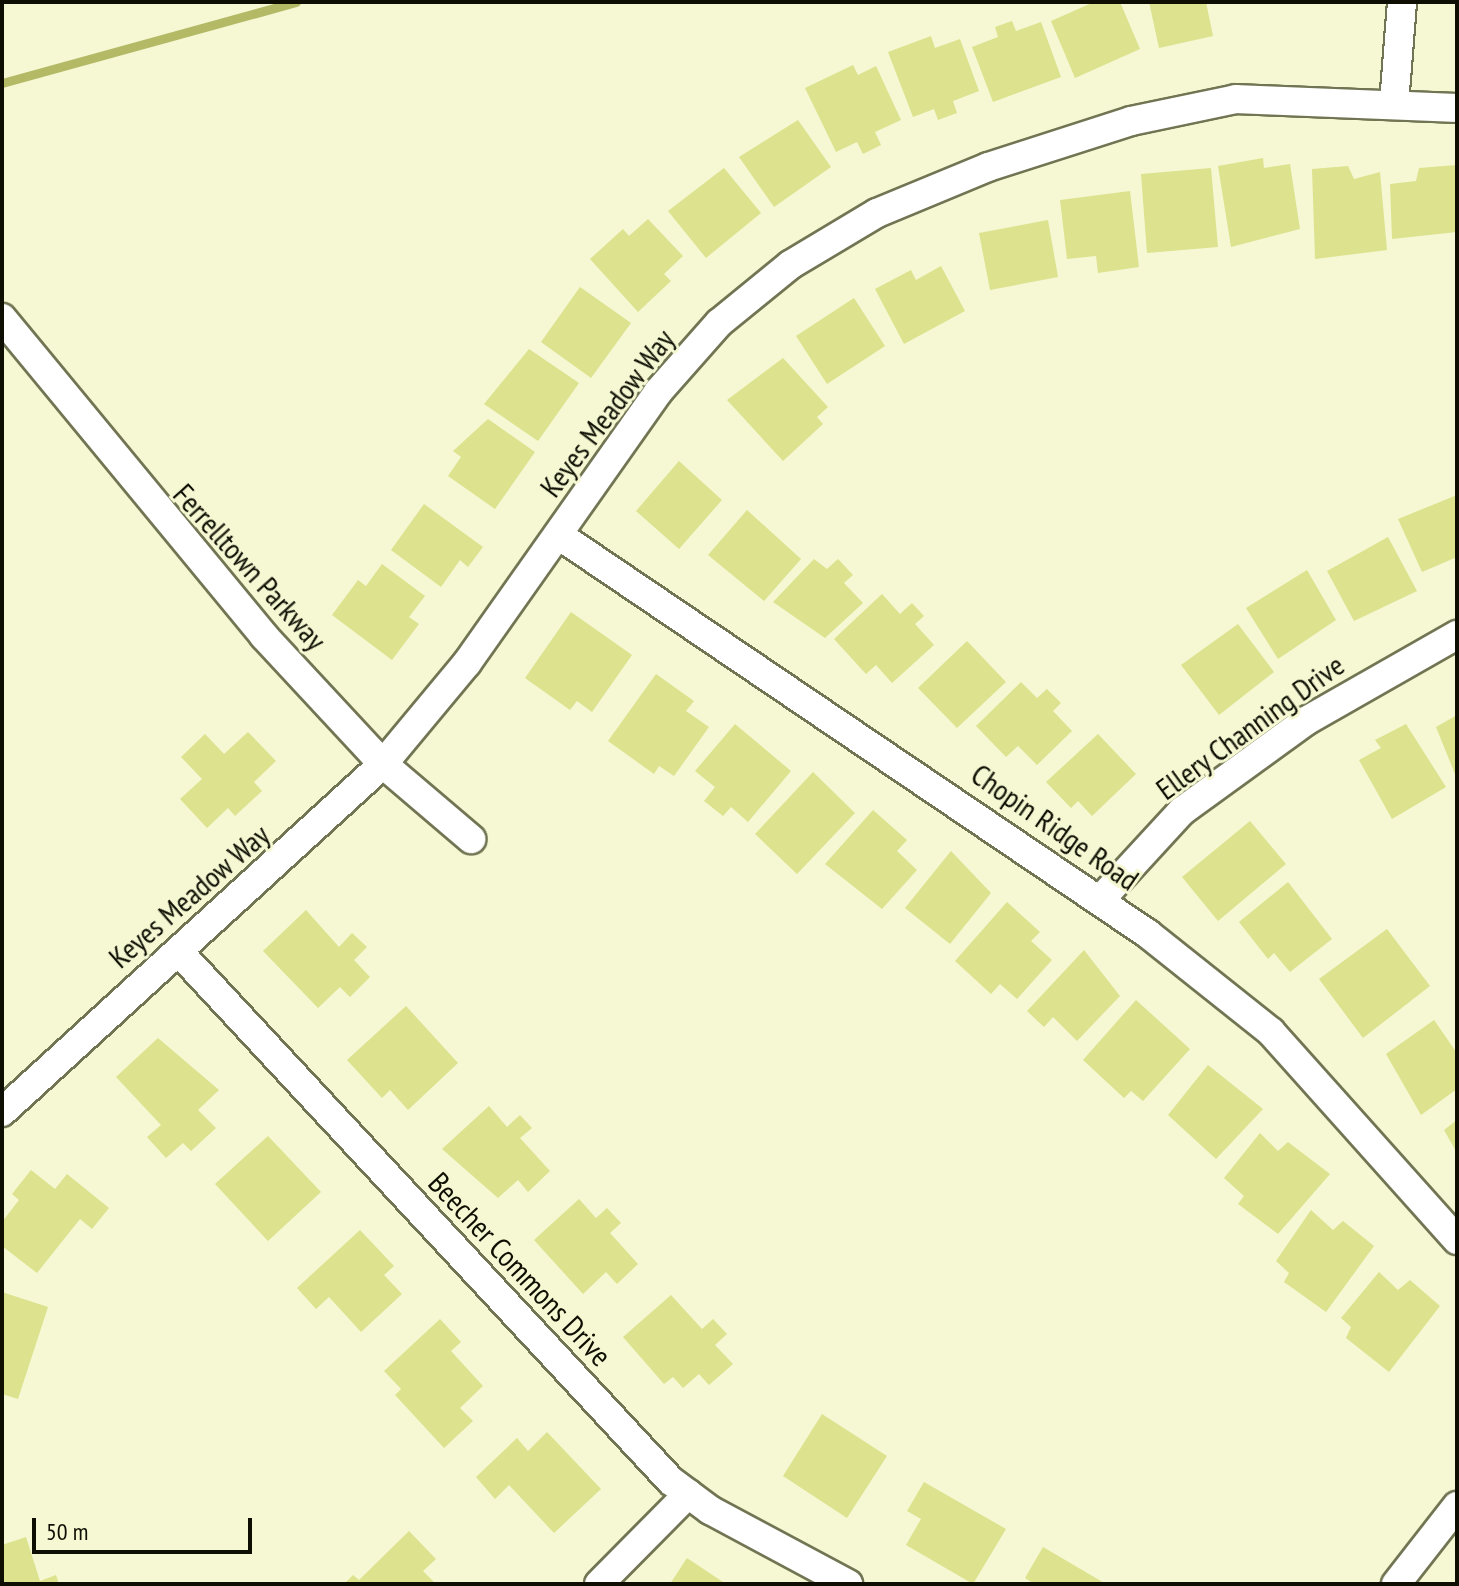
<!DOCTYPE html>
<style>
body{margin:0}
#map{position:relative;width:1459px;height:1586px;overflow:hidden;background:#f5f8d2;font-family:"PT Sans Narrow",sans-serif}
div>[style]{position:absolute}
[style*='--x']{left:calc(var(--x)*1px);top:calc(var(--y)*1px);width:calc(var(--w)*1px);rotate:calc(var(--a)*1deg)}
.stream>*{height:9px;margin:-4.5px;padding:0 4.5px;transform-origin:4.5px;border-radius:4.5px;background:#b4b966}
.building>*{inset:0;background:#dce28e}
.roads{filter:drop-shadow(2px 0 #727553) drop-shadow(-2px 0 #727553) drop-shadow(0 2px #727553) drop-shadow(0 -2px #727553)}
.minor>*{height:28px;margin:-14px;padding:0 14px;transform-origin:14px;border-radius:14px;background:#fff}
span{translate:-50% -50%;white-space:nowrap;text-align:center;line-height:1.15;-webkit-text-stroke:6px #f5f8d2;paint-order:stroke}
.street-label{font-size:30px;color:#0e0e03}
.frame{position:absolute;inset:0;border:4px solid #0e0e03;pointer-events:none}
.scale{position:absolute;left:32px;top:1518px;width:220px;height:36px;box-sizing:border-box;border:4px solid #0e0e03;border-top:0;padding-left:10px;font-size:24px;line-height:28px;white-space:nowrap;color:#0e0e03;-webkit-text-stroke:6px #f5f8d2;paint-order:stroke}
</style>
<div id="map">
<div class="stream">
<div style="--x:2;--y:83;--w:305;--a:-15.4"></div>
</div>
<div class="building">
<div style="clip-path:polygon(1094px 2px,1120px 2px,1140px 49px,1075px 78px,1051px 21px)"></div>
<div style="clip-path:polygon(1149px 2px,1206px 2px,1213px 36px,1159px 48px)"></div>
<div style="clip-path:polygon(1012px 21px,1016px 31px,1041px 22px,1061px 77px,993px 102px,972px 47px,998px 37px,995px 27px)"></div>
<div style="clip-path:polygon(931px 36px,935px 48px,960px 39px,979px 91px,953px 101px,957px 113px,938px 120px,934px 109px,913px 117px,888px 52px)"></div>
<div style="clip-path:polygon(853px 65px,858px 75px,876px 66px,901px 120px,875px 132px,881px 145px,863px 154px,857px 142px,836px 152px,805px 88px)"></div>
<div style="clip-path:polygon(798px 120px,831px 167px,774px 207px,739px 157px)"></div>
<div style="clip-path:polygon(1263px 158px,1264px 168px,1290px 164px,1300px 229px,1231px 247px,1218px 166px)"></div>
<div style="clip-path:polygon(1457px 165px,1457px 232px,1392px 239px,1390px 184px,1416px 181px,1419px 168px)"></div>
<div style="clip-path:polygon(1348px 166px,1354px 179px,1380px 172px,1387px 250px,1315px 259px,1312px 169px)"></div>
<div style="clip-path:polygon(724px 168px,761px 213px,706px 258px,668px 211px)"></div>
<div style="clip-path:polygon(1211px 168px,1218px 247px,1147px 253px,1141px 174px)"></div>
<div style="clip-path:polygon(1130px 191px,1139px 267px,1098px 273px,1096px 256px,1067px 259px,1060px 200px)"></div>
<div style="clip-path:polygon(648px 219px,683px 256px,664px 274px,671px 281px,638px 312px,590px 259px,623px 229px,629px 236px)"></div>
<div style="clip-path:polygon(1048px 220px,1058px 277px,990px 290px,979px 233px)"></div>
<div style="clip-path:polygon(941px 266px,965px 311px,904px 344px,875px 289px,911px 270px,916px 280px)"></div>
<div style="clip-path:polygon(580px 287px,631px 323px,591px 378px,541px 342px)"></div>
<div style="clip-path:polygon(854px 298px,885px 346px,827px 384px,796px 336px)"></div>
<div style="clip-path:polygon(529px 349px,579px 383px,538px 441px,484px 404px)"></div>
<div style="clip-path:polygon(783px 358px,828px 407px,817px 417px,823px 424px,783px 461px,727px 400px)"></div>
<div style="clip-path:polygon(488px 419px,535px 452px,495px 509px,448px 476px,461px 457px,453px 451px)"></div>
<div style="clip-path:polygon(679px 461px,722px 500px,679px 549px,636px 511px)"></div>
<div style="clip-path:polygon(1457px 495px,1457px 557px,1422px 572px,1398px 519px)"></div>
<div style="clip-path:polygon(424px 504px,483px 547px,468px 567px,460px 560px,441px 587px,391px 550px)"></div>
<div style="clip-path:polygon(747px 510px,801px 559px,764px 601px,708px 555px)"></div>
<div style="clip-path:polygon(1388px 537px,1417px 591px,1354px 621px,1327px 571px)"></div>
<div style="clip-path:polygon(814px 559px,827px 569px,838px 559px,853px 575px,844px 583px,863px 603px,825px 638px,773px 602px)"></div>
<div style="clip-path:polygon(382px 564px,425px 596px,409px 617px,419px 624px,392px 660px,332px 615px,358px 580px,366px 586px)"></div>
<div style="clip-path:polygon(1307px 570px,1336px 620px,1278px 659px,1246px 608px)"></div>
<div style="clip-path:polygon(882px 594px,900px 614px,912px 603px,924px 616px,915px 624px,934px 645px,892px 683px,876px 665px,866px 674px,834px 639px)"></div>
<div style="clip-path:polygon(571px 612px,632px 655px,592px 712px,577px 701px,570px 710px,525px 678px)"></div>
<div style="clip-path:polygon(1238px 624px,1274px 672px,1219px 715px,1181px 665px)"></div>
<div style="clip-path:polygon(967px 641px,1006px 682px,957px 728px,918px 688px)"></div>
<div style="clip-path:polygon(656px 674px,694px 701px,686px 711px,709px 727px,674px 776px,659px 766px,654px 774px,608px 741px)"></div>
<div style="clip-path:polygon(1021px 682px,1037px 698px,1047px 689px,1061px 703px,1053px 711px,1072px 731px,1037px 765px,1018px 746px,1006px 757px,976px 726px)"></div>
<div style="clip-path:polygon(1457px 715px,1457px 779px,1436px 727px)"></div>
<div style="clip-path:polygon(735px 724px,791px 771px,748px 822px,731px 807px,723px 816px,704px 801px,715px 787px,695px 771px)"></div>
<div style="clip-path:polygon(1406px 724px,1446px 787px,1392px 819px,1359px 760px,1381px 748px,1375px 740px)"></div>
<div style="clip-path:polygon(248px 732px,276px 761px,254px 782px,262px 791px,235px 816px,228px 808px,207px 828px,180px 799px,202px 779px,181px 757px,205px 734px,224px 754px)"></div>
<div style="clip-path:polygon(1098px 734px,1136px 774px,1092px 816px,1078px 801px,1071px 808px,1046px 782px)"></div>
<div style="clip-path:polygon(813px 772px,855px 813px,797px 874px,755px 834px)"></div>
<div style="clip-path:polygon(873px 810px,907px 840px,897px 851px,917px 870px,882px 909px,825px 864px)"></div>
<div style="clip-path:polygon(1250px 821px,1286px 864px,1218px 921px,1182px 877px)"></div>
<div style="clip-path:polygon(951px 851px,991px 893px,950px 944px,905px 908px)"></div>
<div style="clip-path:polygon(1288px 882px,1332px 939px,1290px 972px,1274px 953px,1268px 959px,1239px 922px)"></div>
<div style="clip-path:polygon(1007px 902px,1040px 932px,1031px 941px,1052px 960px,1017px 999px,1000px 984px,991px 994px,955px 961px)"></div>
<div style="clip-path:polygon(306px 910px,339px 947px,352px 933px,367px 947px,354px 960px,370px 977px,350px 997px,340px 987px,318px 1008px,263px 951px)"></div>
<div style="clip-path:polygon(1387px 929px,1430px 986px,1363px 1038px,1319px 979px)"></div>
<div style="clip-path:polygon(1084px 950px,1120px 996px,1077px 1041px,1053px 1017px,1044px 1027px,1027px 1011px)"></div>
<div style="clip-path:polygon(1136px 1000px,1190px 1049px,1143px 1101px,1131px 1091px,1124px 1098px,1083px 1060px)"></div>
<div style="clip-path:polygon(406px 1006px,458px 1063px,408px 1110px,390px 1090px,382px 1098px,347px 1060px)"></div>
<div style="clip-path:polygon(1434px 1020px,1457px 1053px,1457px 1089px,1421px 1115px,1386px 1054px)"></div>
<div style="clip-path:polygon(158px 1038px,219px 1090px,198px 1110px,216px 1128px,191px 1151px,183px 1143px,166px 1158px,147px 1137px,161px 1125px,116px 1077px)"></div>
<div style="clip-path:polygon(1208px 1065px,1263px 1109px,1216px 1159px,1168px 1115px)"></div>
<div style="clip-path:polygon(489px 1106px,507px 1127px,520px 1115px,532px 1128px,520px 1138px,550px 1171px,528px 1192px,518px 1180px,498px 1198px,442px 1149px)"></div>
<div style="clip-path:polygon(1457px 1120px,1457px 1153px,1444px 1130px)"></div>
<div style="clip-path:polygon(1260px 1133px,1278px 1151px,1288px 1142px,1330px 1174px,1278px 1234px,1238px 1204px,1244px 1196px,1224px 1178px)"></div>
<div style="clip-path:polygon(268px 1136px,321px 1192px,268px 1241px,215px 1184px)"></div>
<div style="clip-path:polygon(31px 1170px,55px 1189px,67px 1174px,109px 1208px,92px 1229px,80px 1219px,37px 1273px,2px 1246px,2px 1222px,19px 1200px,12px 1194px)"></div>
<div style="clip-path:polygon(579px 1199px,596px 1218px,607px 1208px,621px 1223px,610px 1233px,638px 1264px,617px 1284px,606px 1272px,583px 1294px,534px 1240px)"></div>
<div style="clip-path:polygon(1311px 1210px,1333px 1230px,1343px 1221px,1374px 1246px,1326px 1312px,1284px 1282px,1289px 1273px,1276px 1261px)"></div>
<div style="clip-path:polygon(360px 1230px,394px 1266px,384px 1275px,402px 1294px,361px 1332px,329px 1297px,316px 1309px,297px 1288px)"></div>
<div style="clip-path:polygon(1379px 1272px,1398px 1290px,1410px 1280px,1440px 1306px,1389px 1372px,1346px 1338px,1351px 1327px,1341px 1318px)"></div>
<div style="clip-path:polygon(2px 1292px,48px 1307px,18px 1399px,2px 1394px)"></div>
<div style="clip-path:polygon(671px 1295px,702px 1329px,713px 1319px,727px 1334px,715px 1345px,733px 1364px,709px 1385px,699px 1374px,683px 1388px,673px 1377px,664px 1384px,623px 1337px)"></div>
<div style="clip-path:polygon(440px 1319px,461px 1342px,451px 1351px,483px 1386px,460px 1408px,473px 1421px,444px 1448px,395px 1395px,401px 1389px,384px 1371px)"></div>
<div style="clip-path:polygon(822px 1414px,887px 1456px,847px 1518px,783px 1476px)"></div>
<div style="clip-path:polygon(547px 1432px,601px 1489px,554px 1533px,509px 1485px,495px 1499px,476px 1477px,517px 1438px,528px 1451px)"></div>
<div style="clip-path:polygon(924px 1482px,1006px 1529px,973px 1584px,906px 1545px,921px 1519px,907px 1511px)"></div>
<div style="clip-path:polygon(409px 1531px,436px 1559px,423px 1571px,436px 1584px,344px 1584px,353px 1575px,359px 1580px)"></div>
<div style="clip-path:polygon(26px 1537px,40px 1581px,56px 1575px,59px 1584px,2px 1584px,2px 1545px)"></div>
<div style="clip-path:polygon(1043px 1547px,1106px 1584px,1034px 1584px,1025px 1578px)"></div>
<div style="clip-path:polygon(687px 1558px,726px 1584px,670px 1584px)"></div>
</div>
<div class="roads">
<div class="minor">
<div style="--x:1394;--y:104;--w:102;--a:-85.5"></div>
<div style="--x:2;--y:318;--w:412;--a:50.5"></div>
<div style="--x:264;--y:636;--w:175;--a:47.1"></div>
<div style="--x:383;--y:764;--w:116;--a:40.4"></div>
<div style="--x:560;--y:536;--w:710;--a:34.09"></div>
<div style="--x:1148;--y:934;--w:157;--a:38.5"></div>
<div style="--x:1271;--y:1032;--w:279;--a:48.2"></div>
<div style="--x:1101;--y:899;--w:120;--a:-47.4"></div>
<div style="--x:1182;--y:811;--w:153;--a:-36"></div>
<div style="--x:1306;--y:721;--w:174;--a:-29.7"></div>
<div style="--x:179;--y:952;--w:722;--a:47.08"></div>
<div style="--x:671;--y:1481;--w:49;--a:36.6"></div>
<div style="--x:710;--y:1510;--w:157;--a:28.2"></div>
<div style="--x:2;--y:1112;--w:516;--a:-42.41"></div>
<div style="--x:383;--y:764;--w:131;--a:-50.3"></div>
<div style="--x:467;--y:663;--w:332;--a:-54.8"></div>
<div style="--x:658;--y:392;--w:92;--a:-48.5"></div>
<div style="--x:719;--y:323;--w:92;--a:-39.2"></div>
<div style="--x:790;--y:265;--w:101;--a:-30.9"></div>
<div style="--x:877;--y:213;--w:120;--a:-22.5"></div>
<div style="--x:988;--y:167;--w:150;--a:-17.8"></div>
<div style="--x:1131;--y:121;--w:107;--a:-11.8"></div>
<div style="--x:1236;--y:99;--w:221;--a:2.3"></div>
<div style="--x:599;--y:1584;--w:127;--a:-45.3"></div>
<div style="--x:1396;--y:1584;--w:99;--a:-52"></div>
</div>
</div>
<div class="street-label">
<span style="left:607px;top:413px;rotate:-53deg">Keyes Meadow Way</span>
<span style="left:250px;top:567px;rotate:48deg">Ferrelltown Parkway</span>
<span style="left:1250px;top:727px;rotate:-36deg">Ellery Channing Drive</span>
<span style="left:1055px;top:827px;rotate:35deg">Chopin Ridge Road</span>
<span style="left:189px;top:896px;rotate:-41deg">Keyes Meadow Way</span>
<span style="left:520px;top:1269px;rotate:47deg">Beecher Commons Drive</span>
</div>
<div class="frame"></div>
<div class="scale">50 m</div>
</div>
